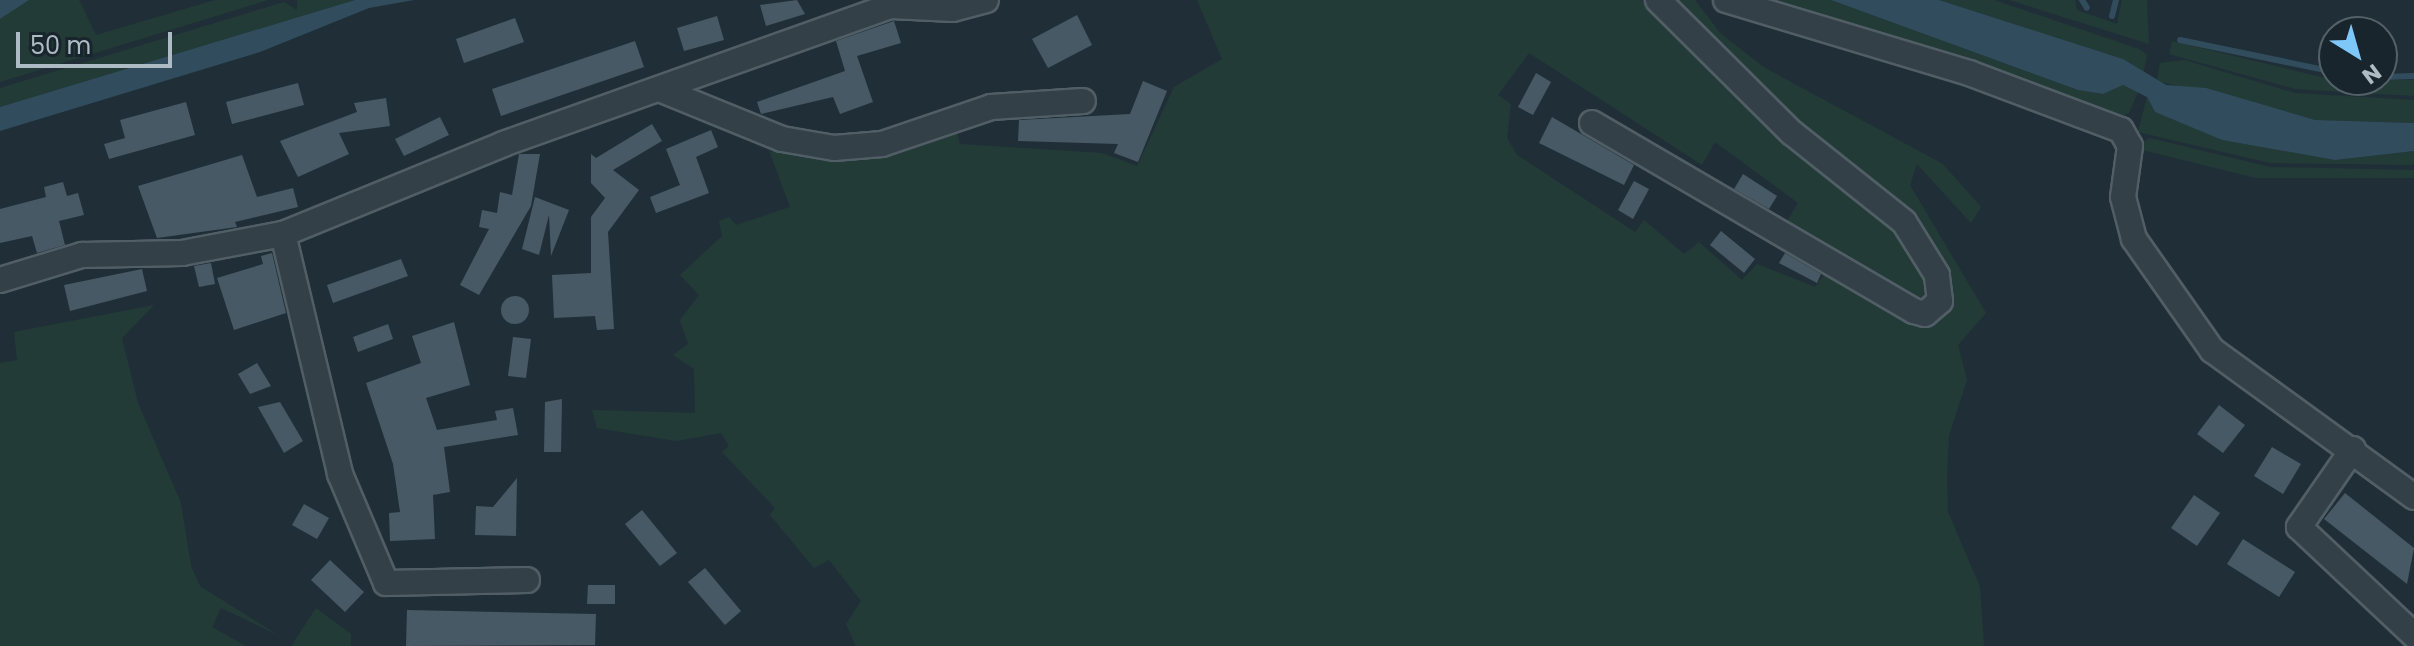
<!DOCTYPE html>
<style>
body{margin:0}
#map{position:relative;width:2414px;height:646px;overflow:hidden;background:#202f37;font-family:Poppins,sans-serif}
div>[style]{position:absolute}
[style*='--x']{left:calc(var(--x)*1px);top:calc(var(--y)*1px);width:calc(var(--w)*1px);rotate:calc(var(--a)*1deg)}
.green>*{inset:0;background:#233b37}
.water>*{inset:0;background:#314d5d}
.stream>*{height:6px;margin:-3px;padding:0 3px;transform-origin:3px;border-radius:3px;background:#314d5d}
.building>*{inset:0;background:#475964}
.round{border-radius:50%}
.roads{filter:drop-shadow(2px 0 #515e66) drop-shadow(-2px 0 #515e66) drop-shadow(0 2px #515e66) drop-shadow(0 -2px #515e66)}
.minor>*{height:24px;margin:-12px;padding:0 12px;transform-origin:12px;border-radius:12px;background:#334048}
span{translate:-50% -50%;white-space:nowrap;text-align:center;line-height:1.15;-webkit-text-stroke:6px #19252c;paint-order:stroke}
.north{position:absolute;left:2318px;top:16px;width:80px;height:80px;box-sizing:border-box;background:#19252c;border:2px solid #546169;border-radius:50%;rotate:143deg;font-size:22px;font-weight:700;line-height:32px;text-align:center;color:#adbbc5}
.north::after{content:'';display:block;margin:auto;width:28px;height:36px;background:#7ec7f9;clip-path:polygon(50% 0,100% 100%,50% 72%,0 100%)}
.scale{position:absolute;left:16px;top:32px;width:156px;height:36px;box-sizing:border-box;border:4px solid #adbbc5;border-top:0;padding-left:10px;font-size:24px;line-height:28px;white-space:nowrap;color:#adbbc5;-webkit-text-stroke:6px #19252c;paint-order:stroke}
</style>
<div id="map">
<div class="green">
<div style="clip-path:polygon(29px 0,79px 0,96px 35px,215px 0,268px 0,0 82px,0 19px)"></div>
<div style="clip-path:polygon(297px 0,355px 0,0 107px,0 88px,284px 2px,297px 10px)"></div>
<div style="clip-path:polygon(1197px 0,1641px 0,1788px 140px,1892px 217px,1932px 295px,1907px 299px,1785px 225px,1798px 203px,1715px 142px,1702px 165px,1529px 53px,1498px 95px,1511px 104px,1507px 138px,1517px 155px,1635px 232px,1644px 220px,1684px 254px,1699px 242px,1742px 280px,1757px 264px,1815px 287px,1828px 269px,1909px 319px,1929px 321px,1944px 311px,1949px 294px,1912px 225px,1872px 185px,1797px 134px,1664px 0,1695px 0,1721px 34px,1765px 68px,1943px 164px,1981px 207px,1971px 223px,1917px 164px,1910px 185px,1986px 313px,1958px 345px,1967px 380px,1949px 435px,1947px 476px,1948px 512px,1980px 587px,1984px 646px,856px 646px,846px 624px,861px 601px,829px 560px,814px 568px,770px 515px,775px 508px,722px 452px,729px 446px,721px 433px,676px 441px,597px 428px,592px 410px,695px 413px,694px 369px,673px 355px,688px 344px,680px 320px,699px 295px,680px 275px,722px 236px,719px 221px,729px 217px,736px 225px,790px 207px,769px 151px,820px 156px,892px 149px,955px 124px,960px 144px,1102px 153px,1137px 166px,1174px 87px,1222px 59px)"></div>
<div style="clip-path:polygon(1754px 0,1831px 0,2078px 90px,2103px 94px,2123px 85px,2138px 92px,2129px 113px,2116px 119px)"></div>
<div style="clip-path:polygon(1939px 0,1994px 0,2139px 49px,2147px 55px,2143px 75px,2123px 59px)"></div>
<div style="clip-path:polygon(2009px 0,2075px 0,2077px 10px,2117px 24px,2122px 0,2147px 0,2149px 44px)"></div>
<div style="clip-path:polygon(2172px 41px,2334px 80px,2414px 80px,2414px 96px,2295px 89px,2169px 54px)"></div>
<div style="clip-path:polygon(2184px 60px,2295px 93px,2414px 100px,2414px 123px,2315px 120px,2157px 81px,2160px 63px)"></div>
<div style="clip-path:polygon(2147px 97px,2155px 112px,2222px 140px,2335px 160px,2414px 151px,2414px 165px,2270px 163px,2138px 132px)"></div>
<div style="clip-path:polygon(2150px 138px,2270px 167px,2414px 170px,2414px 178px,2256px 178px,2134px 148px)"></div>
<div style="clip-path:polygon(154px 305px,122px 338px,138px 403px,181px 503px,191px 566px,200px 586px,278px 635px,221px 608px,212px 627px,246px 646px,0 646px,0 363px,17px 360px,14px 332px)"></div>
<div style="clip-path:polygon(316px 608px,351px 634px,351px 646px,291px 646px)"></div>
</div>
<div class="water">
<div style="clip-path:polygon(0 0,29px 0,0 19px)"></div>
<div style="clip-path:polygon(355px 0,414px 0,369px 8px,260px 52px,0 131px,0 107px)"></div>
<div style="clip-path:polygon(1831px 0,1939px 0,2123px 59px,2166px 85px,2206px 88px,2315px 120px,2414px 123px,2414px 151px,2335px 160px,2222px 140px,2155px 112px,2147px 97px,2123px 85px,2103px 94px,2078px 90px)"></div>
</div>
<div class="stream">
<div style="--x:2082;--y:0;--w:9;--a:58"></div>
<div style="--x:2112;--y:16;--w:16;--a:-76"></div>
<div style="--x:2180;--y:40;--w:157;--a:11.7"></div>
<div style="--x:2382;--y:77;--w:32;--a:-2"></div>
</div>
<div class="building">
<div style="clip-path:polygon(797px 0,805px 14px,766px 26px,760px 5px)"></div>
<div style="clip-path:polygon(1077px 15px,1092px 45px,1048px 68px,1032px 39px)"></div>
<div style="clip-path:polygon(717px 16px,724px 40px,684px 51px,677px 28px)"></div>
<div style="clip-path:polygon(515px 18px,524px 42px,464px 63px,456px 39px)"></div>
<div style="clip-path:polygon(894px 21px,901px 43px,857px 56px,873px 102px,840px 114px,833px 97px,761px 114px,757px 102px,845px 71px,836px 41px)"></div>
<div style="clip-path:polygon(635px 41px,644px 67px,501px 116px,492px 89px)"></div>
<div style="clip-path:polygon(1536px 73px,1551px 82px,1533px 115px,1518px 107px)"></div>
<div style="clip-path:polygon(1143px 81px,1167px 91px,1138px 162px,1114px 153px,1118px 144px,1018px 141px,1019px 120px,1130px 114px)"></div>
<div style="clip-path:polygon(298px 83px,304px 105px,232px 124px,226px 102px)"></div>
<div style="clip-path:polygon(386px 98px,390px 126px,339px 133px,349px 154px,298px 177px,280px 141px,357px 112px,354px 103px)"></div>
<div style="clip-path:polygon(186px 102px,195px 135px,109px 159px,104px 144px,125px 138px,120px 120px)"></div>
<div style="clip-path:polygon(440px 117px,449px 135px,404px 156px,395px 139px)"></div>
<div style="clip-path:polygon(1552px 117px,1634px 165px,1624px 185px,1539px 143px)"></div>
<div style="clip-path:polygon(652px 124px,662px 141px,613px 170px,639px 190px,608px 232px,614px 329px,597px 330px,595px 316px,554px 318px,552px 275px,591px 273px,591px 217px,605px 198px,591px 183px,591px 154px,596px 158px)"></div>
<div style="clip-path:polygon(711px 130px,718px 147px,696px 157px,709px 193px,656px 213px,650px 197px,680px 185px,666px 149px)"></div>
<div style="clip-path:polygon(519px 154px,540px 154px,531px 206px,479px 295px,460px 285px,489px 229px,479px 227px,482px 210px,497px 213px,500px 192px,512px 195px)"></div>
<div style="clip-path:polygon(242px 155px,257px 197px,293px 188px,298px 207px,235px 222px,237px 227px,157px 238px,138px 186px)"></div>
<div style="clip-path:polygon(1743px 174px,1777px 196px,1769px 209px,1734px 189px)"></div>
<div style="clip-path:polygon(1634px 181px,1649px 189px,1633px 219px,1618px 210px)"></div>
<div style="clip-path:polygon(63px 182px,67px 196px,78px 193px,84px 215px,59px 221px,65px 245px,37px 253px,32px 236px,0 243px,0 209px,46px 197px,44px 187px)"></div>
<div style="clip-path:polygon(535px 197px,569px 210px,551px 256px,549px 215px,539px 255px,522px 249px)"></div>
<div style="clip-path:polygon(1721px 231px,1755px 259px,1744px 273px,1710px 245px)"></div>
<div style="clip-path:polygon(272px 253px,286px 313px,234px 330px,217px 278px,263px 264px,261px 256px)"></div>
<div style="clip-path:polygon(1785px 253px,1821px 274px,1817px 283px,1779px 263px)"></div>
<div style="clip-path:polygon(401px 259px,408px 276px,333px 303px,327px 285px)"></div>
<div style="clip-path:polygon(211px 263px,215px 284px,199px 287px,194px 266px)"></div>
<div style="clip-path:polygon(142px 269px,147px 291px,70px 311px,64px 285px)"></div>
<div class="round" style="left:501px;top:296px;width:28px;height:28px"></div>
<div style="clip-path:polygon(454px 322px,470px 385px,426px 398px,437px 430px,497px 420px,495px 411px,513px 408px,518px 435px,444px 447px,450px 492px,433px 495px,435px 539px,390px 541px,389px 513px,400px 512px,393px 464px,366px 383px,421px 363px,412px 336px)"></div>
<div style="clip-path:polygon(388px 324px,393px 339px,358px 352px,353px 337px)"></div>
<div style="clip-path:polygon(513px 337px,531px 339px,526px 378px,508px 376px)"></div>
<div style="clip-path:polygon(257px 363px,271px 386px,250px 394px,238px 374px)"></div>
<div style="clip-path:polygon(280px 402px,303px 441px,284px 453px,258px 407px)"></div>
<div style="clip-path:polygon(545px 402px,562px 399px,561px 452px,544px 452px)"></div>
<div style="clip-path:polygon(2219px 405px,2245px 425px,2223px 453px,2197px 434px)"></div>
<div style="clip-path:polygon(2272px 447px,2301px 464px,2283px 494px,2254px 476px)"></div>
<div style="clip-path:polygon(517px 478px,516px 536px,475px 535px,476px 506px,493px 507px)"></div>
<div style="clip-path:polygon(2345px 493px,2414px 548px,2407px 584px,2324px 519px)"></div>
<div style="clip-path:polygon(2194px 495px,2220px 513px,2197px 546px,2171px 528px)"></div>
<div style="clip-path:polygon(304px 504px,329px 518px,317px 539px,292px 525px)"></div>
<div style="clip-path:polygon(642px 510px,677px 553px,660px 566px,625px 524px)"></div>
<div style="clip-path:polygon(2243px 539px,2295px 572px,2279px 597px,2227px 564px)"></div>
<div style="clip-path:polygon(330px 560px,364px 592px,345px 612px,311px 580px)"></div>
<div style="clip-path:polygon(705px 568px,741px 611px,725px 625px,688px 582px)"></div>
<div style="clip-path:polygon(588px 585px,615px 585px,615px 604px,587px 604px)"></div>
<div style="clip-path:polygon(407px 610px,596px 614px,595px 645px,406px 646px)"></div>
</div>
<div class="roads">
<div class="minor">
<div style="--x:1726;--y:0;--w:254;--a:16.7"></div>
<div style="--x:1969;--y:73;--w:162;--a:20.6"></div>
<div style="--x:2121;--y:130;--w:18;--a:61"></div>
<div style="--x:2130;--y:146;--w:51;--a:97.8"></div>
<div style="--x:2123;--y:197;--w:43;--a:75.3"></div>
<div style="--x:2134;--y:239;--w:136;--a:54.9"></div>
<div style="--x:2212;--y:350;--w:250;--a:36"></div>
<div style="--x:664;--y:91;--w:127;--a:22.1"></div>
<div style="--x:782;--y:139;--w:53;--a:9.8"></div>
<div style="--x:834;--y:148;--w:48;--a:-4.8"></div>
<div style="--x:882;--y:144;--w:115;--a:-18.7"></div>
<div style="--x:991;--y:107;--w:92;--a:-3.7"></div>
<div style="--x:1592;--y:123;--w:373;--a:30.3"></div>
<div style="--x:1914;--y:311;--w:11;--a:15"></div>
<div style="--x:1925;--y:314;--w:20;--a:-41"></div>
<div style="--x:1940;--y:301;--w:26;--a:-97"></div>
<div style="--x:1937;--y:275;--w:62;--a:-121.9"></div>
<div style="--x:1904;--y:222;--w:143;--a:-141.5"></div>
<div style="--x:1792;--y:133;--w:189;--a:-135.2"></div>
<div style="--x:283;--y:234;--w:247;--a:76.6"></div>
<div style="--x:340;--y:474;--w:118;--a:67.1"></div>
<div style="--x:386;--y:583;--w:141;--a:-1.2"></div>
<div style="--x:0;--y:280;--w:86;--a:-17"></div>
<div style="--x:82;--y:255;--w:100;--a:-1.1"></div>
<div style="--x:182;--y:253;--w:103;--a:-10.7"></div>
<div style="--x:283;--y:234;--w:238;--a:-22.2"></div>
<div style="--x:503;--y:144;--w:412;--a:-19.6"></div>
<div style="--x:891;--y:6;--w:62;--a:2.8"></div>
<div style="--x:953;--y:9;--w:34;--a:-15"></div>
<div style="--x:2353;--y:449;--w:95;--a:124.7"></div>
<div style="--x:2299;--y:527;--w:158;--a:43.2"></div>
</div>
</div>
<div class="north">N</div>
<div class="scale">50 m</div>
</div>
